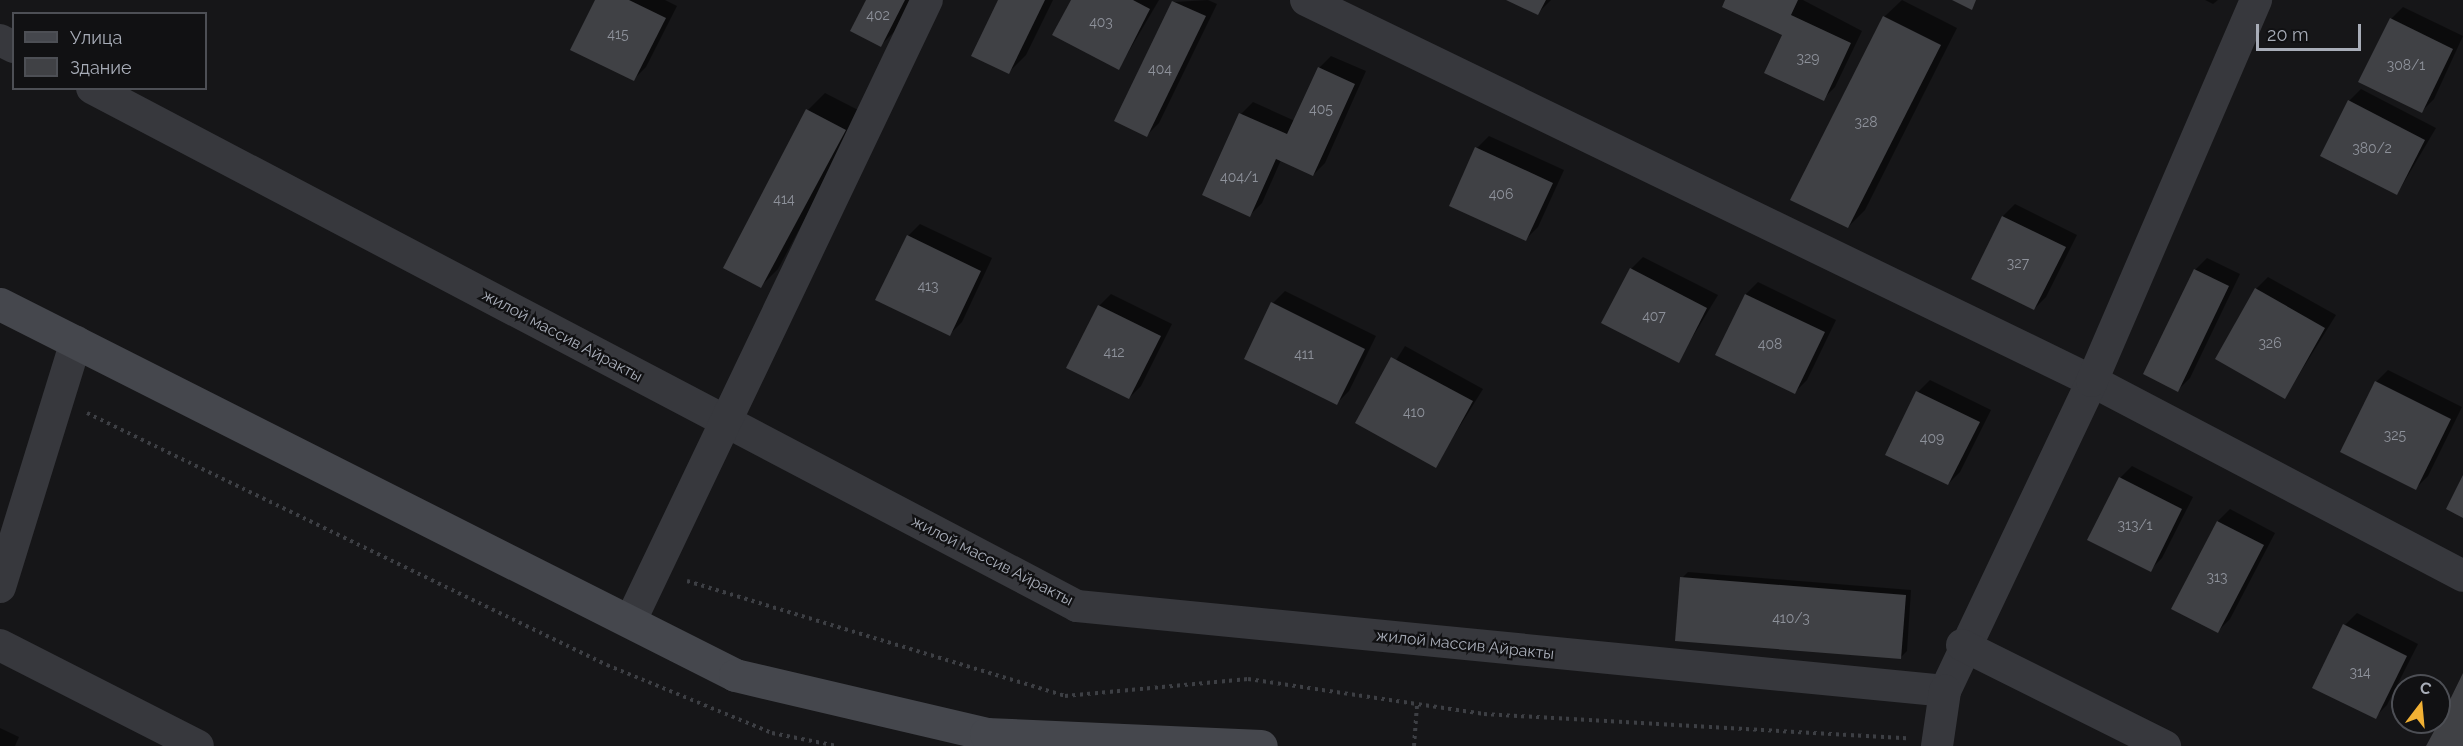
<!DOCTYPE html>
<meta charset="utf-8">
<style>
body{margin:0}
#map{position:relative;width:2463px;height:746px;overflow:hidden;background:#161618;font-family:Raleway,sans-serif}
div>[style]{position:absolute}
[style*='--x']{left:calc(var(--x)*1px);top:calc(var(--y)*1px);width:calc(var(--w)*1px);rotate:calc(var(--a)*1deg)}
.shadow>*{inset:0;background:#0007}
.building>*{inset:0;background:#404145}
.path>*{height:4px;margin-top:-2px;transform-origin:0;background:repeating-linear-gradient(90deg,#3d3f44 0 3px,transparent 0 7.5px)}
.minor>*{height:32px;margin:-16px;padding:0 16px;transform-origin:16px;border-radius:16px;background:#37383d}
.secondary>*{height:33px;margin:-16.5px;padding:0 16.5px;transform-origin:16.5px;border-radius:16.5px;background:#45474d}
span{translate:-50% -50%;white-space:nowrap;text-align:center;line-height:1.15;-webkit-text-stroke:4.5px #111113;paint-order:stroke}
.number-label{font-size:14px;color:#8e929b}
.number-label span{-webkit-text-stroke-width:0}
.street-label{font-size:16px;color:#a8adb8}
.legend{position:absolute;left:12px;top:12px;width:195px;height:78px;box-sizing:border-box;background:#111113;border:2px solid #4d4f55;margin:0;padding:8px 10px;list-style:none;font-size:18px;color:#a8adb8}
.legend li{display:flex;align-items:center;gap:12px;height:30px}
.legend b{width:30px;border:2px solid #4d4f55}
.north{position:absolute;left:2391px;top:674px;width:60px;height:60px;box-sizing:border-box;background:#111113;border:2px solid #4d4f55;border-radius:50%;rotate:16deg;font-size:16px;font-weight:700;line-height:24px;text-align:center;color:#a8adb8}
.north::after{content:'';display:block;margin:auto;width:21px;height:27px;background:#f2b134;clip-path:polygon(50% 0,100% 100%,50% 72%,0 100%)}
.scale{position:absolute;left:2256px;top:24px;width:105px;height:27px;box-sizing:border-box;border:3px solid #a8adb8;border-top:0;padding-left:8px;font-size:18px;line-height:21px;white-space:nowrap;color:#a8adb8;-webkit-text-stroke:4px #111113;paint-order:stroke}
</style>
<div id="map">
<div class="shadow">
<div style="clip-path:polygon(597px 0,665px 0,677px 6px,646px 67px,634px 79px)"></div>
<div style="clip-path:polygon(868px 0,912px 0,898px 28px,881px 45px)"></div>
<div style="clip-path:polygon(999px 0,1053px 0,1026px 55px,1009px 72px)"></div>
<div style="clip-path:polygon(1072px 0,1159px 0,1119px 68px)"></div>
<div style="clip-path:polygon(1208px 0,1217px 4px,1159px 123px,1147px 135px,1116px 121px,1174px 2px)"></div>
<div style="clip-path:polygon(1510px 0,1551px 0,1538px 13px)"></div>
<div style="clip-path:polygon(1727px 0,1803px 0,1862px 31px,1835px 87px,1823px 99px,1784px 35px)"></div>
<div style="clip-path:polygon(1902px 0,1957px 28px,1865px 210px,1848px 227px,1792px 199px,1884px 17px)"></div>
<div style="clip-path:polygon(2205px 0,2218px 0,2213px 4px)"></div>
<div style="clip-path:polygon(2403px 7px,2463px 36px,2434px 99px,2422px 111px,2391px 19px)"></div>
<div style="clip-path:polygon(1331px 56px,1366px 71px,1325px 163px,1313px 175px,1281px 160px,1262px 203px,1250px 215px,1204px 194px,1241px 114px,1253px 102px,1295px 121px,1319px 68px)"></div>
<div style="clip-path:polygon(2361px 89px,2436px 128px,2397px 194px,2349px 101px)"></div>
<div style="clip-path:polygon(825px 93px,862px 112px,778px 269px,761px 286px,808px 110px)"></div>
<div style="clip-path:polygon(1489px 136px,1564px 170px,1538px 227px,1526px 239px,1477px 148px)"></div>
<div style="clip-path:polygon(2015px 204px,2077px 235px,2046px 297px,2034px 309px,1973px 278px,2003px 216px)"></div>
<div style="clip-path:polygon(920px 224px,992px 258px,962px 322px,950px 334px,908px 236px)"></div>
<div style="clip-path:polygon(1643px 257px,1718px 295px,1678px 361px,1631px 269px)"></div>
<div style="clip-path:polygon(2207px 258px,2240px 274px,2190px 378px,2178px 390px,2195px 270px)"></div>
<div style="clip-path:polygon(2268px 277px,2336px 315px,2285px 397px,2256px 289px)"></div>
<div style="clip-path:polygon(1758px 282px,1836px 320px,1807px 380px,1795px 392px,1717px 355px,1746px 294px)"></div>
<div style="clip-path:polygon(1285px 291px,1376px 336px,1349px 391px,1337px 403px,1273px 303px)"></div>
<div style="clip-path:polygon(1111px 294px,1172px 324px,1141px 386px,1129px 398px,1099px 306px)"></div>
<div style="clip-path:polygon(1405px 346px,1483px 389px,1435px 466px,1357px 423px)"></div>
<div style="clip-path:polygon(2388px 370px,2462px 407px,2428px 476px,2416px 488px,2376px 382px)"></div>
<div style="clip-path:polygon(1930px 380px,1991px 410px,1960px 472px,1948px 484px,1918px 392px)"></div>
<div style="clip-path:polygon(2132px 466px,2193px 497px,2162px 558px,2150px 570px,2120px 478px)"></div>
<div style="clip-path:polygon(2230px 509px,2275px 533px,2230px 619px,2218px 631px,2173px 609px,2218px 521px)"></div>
<div style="clip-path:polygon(1688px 572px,1911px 590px,1907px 651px,1901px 657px,1682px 578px)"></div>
<div style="clip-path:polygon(2357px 613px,2418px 644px,2387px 705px,2375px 717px,2345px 625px)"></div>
<div style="clip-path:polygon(0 728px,19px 737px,15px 746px,0 746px)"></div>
</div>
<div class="building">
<div style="clip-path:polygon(595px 0,629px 0,666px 18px,634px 81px,570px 50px)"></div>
<div style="clip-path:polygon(866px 0,905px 0,881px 47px,850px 31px)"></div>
<div style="clip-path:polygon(998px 0,1045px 0,1009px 74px,971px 56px)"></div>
<div style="clip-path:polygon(1071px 0,1133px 0,1150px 9px,1119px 70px,1052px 35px)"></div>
<div style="clip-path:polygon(1506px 0,1546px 0,1538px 15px)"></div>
<div style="clip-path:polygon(1725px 0,1798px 0,1791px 15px,1851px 43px,1824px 101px,1764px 73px,1782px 35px,1722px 7px)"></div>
<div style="clip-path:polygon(1952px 0,1976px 0,1972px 10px)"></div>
<div style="clip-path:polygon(1172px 1px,1206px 16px,1147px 137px,1114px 121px)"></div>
<div style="clip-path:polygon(1883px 16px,1941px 45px,1848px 228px,1790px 200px)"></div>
<div style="clip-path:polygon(2390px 18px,2453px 49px,2422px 113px,2358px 82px)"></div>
<div style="clip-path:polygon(1318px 67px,1355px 84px,1313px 176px,1276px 159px,1250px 217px,1202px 195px,1239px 113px,1287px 134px)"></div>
<div style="clip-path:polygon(2348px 100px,2425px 140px,2397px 195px,2320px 156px)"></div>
<div style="clip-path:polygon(806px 109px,846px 130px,761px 288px,723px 268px)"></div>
<div style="clip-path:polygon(1475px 147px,1553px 183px,1526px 241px,1449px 206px)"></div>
<div style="clip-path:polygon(2002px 216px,2066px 247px,2034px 310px,1971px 279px)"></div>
<div style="clip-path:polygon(907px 235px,981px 271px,950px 336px,875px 300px)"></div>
<div style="clip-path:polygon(1630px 268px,1707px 308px,1679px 363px,1601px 323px)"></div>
<div style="clip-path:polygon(2194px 269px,2229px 286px,2178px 392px,2143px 374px)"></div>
<div style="clip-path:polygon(2255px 288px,2325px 328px,2285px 399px,2215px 359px)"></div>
<div style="clip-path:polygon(1745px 294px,1825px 332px,1795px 394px,1715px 355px)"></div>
<div style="clip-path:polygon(1271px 302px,1365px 349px,1337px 405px,1244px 359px)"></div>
<div style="clip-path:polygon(1098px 305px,1161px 336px,1129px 399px,1066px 368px)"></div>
<div style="clip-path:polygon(1391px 357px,1473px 401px,1436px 468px,1355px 423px)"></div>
<div style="clip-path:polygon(2375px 381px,2451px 419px,2416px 490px,2340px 452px)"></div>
<div style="clip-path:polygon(1916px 391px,1980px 422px,1948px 485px,1885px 455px)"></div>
<div style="clip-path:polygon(2463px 475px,2463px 518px,2446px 509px)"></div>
<div style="clip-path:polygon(2119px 477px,2182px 509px,2151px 572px,2087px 540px)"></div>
<div style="clip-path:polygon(2217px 521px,2264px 545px,2218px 633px,2171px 609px)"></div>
<div style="clip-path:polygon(1680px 577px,1906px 595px,1901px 659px,1675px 641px)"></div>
<div style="clip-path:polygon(2343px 624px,2407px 656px,2376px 719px,2312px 688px)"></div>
<div style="clip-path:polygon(2463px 673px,2463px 746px,2426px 746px,2439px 722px)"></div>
</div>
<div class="path">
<div style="--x:87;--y:413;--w:578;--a:25.86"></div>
<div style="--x:607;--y:665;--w:178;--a:22.4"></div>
<div style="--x:772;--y:733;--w:66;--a:11.3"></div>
<div style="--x:687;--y:581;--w:395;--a:16.9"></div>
<div style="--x:1065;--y:696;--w:184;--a:-5.3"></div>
<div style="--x:1248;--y:679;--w:239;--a:8.4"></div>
<div style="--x:1484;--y:714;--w:423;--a:3.3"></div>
<div style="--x:1414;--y:746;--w:41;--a:-85.8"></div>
</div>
<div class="minor">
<div style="--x:1306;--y:0;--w:873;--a:25.86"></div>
<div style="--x:2092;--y:381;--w:419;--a:27.7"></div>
<div style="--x:0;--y:40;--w:16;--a:27"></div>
<div style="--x:92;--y:88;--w:1113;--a:27.74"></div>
<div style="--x:1077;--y:606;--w:872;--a:5.59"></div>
<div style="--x:1945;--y:691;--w:343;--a:-64.6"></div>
<div style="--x:2092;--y:381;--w:415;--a:-66.7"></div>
<div style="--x:0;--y:587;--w:257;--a:-72.8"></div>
<div style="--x:630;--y:622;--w:689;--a:-64.48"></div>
<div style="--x:0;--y:645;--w:222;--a:27"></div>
<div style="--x:1962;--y:645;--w:227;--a:26.5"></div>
<div style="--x:1937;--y:746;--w:56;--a:-81.7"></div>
</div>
<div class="secondary">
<div style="--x:0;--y:304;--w:823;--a:26.78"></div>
<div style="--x:735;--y:675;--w:258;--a:13.2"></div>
<div style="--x:986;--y:734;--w:275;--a:2.5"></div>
</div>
<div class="number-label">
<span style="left:878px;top:15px">402</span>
<span style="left:1101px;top:22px">403</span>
<span style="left:618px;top:34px">415</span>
<span style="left:1808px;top:58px">329</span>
<span style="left:2406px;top:65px">308/1</span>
<span style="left:1160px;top:69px">404</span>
<span style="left:1321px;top:109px">405</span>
<span style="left:1866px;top:122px">328</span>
<span style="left:2372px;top:148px">380/2</span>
<span style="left:1239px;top:177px">404/1</span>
<span style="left:1501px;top:194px">406</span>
<span style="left:784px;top:199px">414</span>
<span style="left:2018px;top:263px">327</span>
<span style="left:928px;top:286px">413</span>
<span style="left:1654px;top:316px">407</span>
<span style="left:2270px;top:343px">326</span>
<span style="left:1770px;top:344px">408</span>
<span style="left:1114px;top:352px">412</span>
<span style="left:1304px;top:354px">411</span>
<span style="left:1414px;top:412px">410</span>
<span style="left:2395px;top:435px">325</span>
<span style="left:1932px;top:438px">409</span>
<span style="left:2135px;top:525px">313/1</span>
<span style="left:2217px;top:577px">313</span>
<span style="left:1791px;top:618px">410/3</span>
<span style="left:2360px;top:672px">314</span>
</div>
<div class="street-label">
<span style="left:562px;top:336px;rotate:28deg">жилой массив Айракты</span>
<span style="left:992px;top:561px;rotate:27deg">жилой массив Айракты</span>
<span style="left:1465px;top:645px;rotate:6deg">жилой массив Айракты</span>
</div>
<ul class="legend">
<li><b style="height:8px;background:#45474d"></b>Улица</li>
<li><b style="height:16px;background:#404145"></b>Здание</li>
</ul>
<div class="north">С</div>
<div class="scale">20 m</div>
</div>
